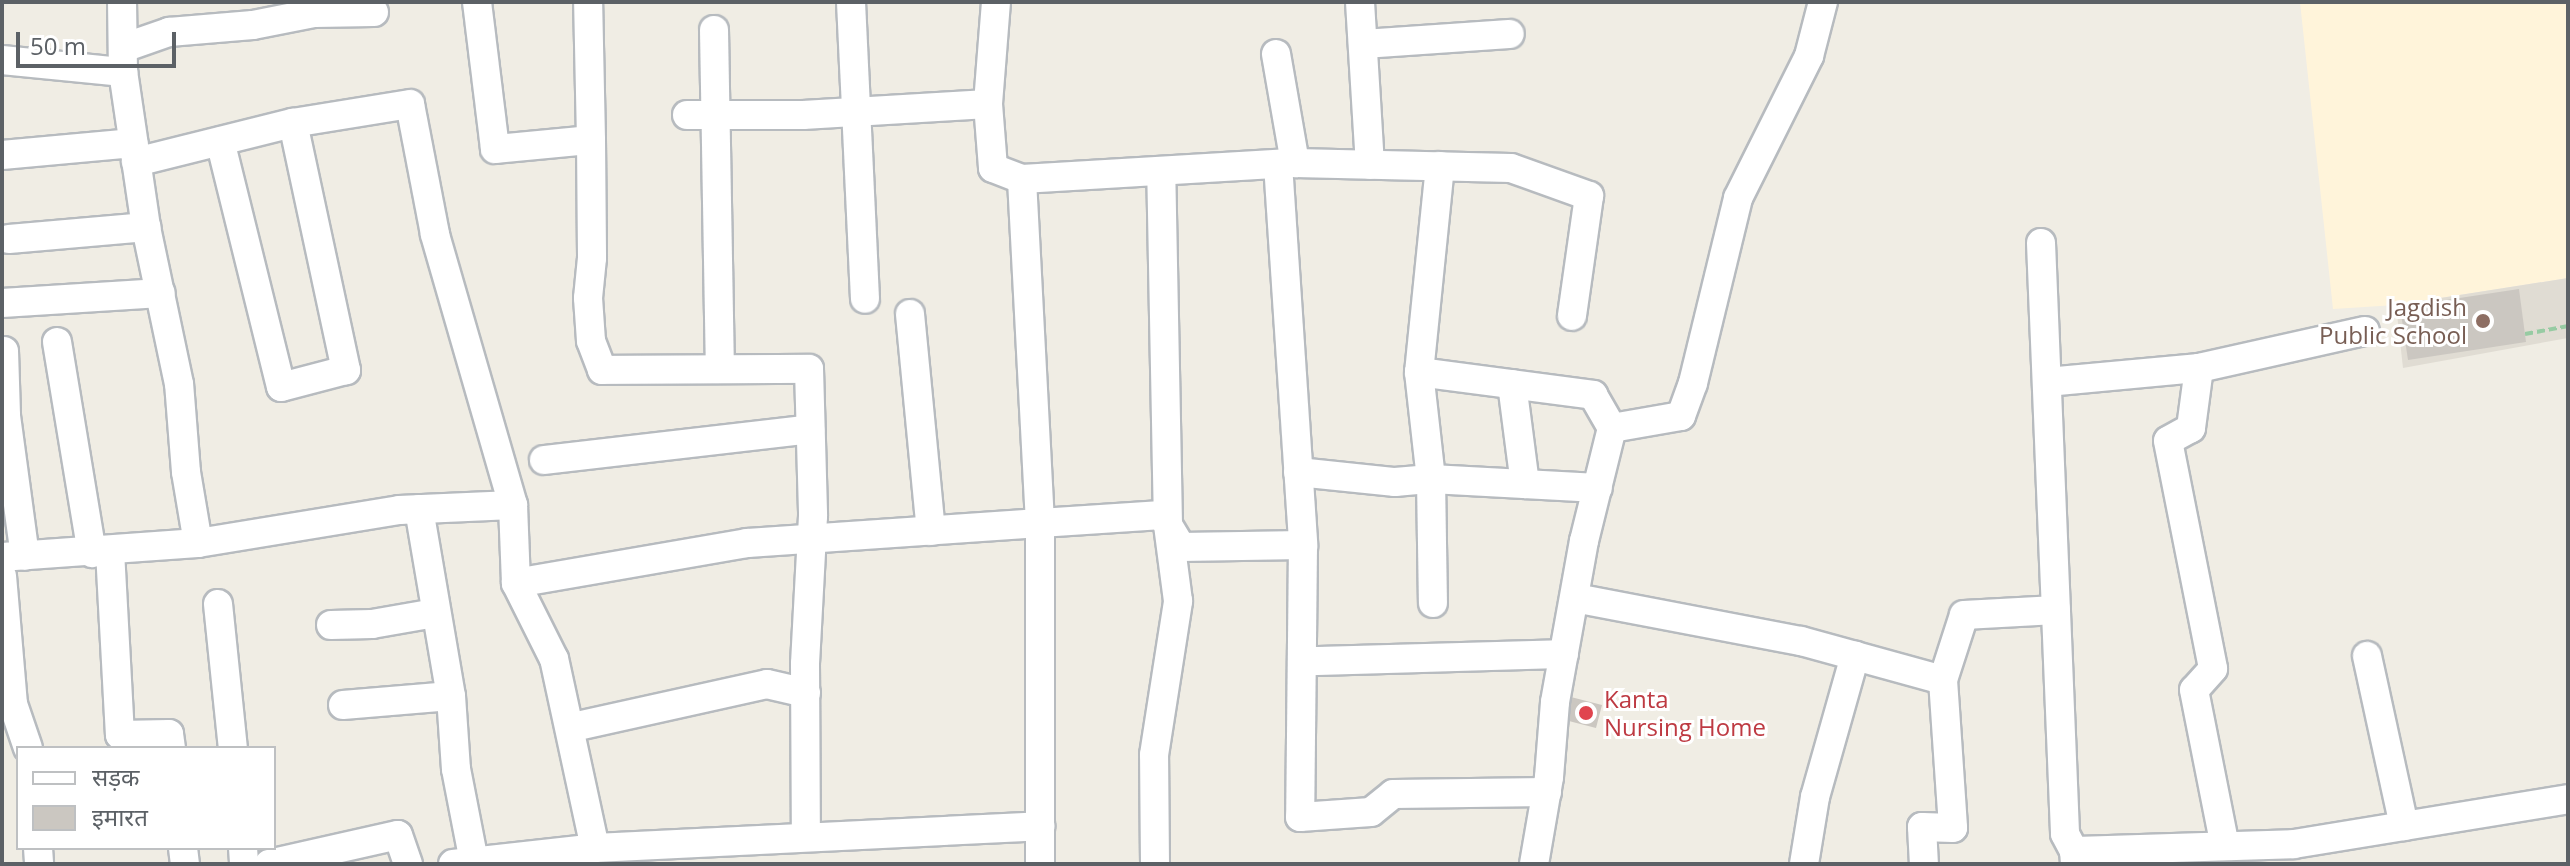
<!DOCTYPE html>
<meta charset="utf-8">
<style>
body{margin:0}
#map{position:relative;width:2570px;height:866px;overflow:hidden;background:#f0ede4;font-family:"Open Sans","Noto Sans Devanagari",sans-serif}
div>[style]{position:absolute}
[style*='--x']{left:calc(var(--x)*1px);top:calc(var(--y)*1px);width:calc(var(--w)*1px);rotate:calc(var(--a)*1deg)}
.commercial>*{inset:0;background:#fff4da}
.education>*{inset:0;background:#e0dcd3}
.building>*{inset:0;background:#cbc7c1}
.path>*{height:4px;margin-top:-2px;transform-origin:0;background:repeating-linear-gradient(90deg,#97cba3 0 8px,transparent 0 12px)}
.roads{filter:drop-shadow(2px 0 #b7bbbf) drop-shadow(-2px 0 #b7bbbf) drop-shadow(0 2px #b7bbbf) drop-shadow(0 -2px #b7bbbf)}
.minor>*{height:28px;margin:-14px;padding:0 14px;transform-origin:14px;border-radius:14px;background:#fff}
.dots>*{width:22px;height:22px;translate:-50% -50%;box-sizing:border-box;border:4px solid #fff;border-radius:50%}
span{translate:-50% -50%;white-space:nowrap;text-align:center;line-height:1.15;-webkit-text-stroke:6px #fff;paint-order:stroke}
.education-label{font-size:24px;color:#785e54}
.right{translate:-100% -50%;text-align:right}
.health-label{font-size:24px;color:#be3a42}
.left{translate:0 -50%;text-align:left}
.frame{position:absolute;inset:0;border:4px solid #5c6166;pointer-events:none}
.legend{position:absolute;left:16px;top:746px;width:260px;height:104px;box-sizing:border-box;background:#fff;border:2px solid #bec0c2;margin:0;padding:10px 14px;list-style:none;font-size:24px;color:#5c6166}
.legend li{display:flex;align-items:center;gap:16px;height:40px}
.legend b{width:40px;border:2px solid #bec0c2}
.scale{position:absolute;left:16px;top:32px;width:160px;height:36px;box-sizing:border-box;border:4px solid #5c6166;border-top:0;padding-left:10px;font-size:24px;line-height:28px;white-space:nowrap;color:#5c6166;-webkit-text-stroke:6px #fff;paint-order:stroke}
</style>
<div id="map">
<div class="commercial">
<div style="clip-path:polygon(2300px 2px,2568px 2px,2568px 278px,2396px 305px,2333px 309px)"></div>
</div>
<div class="education">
<div style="clip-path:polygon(2568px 278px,2568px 338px,2403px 368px,2396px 305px)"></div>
</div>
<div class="building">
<div style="clip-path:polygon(2519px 289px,2526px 342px,2408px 360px,2400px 307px)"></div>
<div style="clip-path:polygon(1567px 696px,1602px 705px,1596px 728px,1561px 719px)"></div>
</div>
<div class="path">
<div style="--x:2525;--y:334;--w:44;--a:-10.5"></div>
</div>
<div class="roads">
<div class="minor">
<div style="--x:477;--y:2;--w:148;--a:83"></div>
<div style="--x:495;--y:149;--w:96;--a:-5.4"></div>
<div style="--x:591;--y:140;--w:138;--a:-91.2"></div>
<div style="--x:851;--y:2;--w:297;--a:87.3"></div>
<div style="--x:996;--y:2;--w:102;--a:94.5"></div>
<div style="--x:988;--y:104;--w:64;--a:85.5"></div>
<div style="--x:993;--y:168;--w:31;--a:21"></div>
<div style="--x:1360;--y:2;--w:163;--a:86.5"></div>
<div style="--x:714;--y:30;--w:339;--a:89"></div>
<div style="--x:1363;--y:44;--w:147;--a:-3.9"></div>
<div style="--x:123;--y:48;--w:49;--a:-19.2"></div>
<div style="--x:169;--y:32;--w:84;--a:-4.8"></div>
<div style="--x:253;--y:25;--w:62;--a:-11.1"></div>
<div style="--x:314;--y:13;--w:60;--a:-1"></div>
<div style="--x:1276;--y:54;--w:111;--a:80.1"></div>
<div style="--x:2;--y:60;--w:122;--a:5.7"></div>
<div style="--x:123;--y:72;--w:70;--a:-90.8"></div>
<div style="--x:687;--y:115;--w:116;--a:0"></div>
<div style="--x:803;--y:115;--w:185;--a:-3.4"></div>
<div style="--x:591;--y:140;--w:118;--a:89.5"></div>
<div style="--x:592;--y:258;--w:40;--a:95.7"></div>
<div style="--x:588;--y:298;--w:43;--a:86"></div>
<div style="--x:591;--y:341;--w:31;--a:69"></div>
<div style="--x:602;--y:370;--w:207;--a:-0.3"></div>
<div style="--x:809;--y:369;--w:147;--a:88.4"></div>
<div style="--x:813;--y:516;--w:148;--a:93.1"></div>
<div style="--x:805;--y:664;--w:173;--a:89.7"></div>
<div style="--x:2;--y:155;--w:132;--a:-5.2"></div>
<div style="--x:136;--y:162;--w:162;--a:-14"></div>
<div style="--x:293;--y:123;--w:253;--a:77.9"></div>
<div style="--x:346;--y:370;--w:67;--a:165.3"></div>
<div style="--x:281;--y:387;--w:253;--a:-103.9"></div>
<div style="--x:1278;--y:164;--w:382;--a:86.2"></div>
<div style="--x:1440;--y:166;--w:207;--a:95.8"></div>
<div style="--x:1419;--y:372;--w:176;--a:7.5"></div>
<div style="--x:1593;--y:395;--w:38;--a:60"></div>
<div style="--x:9;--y:239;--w:138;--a:-5"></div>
<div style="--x:2041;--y:243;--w:591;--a:87.67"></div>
<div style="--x:2065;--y:834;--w:19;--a:62"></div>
<div style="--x:2;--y:303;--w:159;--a:-3.6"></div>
<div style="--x:910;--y:314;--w:218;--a:84.5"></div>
<div style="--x:57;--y:342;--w:214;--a:80.6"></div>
<div style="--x:4;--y:351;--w:65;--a:88.2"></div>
<div style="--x:6;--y:416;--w:141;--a:82.3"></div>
<div style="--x:2199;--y:368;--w:61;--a:97.6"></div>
<div style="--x:2191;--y:428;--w:26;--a:151"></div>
<div style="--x:2168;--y:441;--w:232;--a:78.8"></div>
<div style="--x:2213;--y:669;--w:28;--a:132"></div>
<div style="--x:2194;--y:690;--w:159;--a:78.8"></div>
<div style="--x:1419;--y:372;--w:108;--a:83.6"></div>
<div style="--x:1431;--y:479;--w:124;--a:89.1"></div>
<div style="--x:2047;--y:382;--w:153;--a:-5.3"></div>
<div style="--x:2199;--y:368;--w:170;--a:-12.6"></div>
<div style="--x:1512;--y:384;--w:101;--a:82.6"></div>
<div style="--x:544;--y:460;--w:268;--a:-6.6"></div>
<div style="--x:1298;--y:472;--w:98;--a:5.9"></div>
<div style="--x:1395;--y:482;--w:36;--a:-5"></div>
<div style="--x:1431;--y:479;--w:167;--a:3.1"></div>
<div style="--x:513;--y:505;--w:78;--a:87.8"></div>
<div style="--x:419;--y:509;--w:190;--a:80.3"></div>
<div style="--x:451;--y:696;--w:73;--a:86.1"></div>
<div style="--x:456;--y:769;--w:95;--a:79"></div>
<div style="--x:198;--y:543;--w:204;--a:-9.3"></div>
<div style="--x:399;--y:510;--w:114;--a:-2.5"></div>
<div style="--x:513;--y:505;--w:282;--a:-106.1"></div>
<div style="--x:435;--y:234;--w:132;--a:-100.9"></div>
<div style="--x:410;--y:104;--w:119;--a:170.8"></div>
<div style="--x:110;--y:551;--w:184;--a:86.9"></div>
<div style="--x:120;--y:735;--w:49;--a:-1.2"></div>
<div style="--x:169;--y:734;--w:14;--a:82"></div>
<div style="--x:2;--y:557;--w:196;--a:-4.1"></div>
<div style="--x:198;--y:543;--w:72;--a:-99.6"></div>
<div style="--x:186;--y:472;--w:88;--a:-94.5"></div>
<div style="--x:179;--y:384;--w:160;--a:-101.9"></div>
<div style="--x:146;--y:227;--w:157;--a:-98.4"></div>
<div style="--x:2;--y:576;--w:128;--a:85.1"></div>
<div style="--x:13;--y:704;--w:46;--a:71.2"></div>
<div style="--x:1575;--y:598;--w:230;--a:10.8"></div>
<div style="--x:1801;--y:641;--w:147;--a:15.4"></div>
<div style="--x:1943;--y:680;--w:148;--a:86.1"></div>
<div style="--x:1953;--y:828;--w:31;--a:-178"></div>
<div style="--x:1922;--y:827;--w:37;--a:87"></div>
<div style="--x:218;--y:604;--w:145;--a:84.1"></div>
<div style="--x:331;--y:625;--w:41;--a:-1.4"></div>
<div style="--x:372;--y:624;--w:64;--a:-9.9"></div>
<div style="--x:2367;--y:656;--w:174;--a:77.7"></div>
<div style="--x:1314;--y:661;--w:250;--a:-1.6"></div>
<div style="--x:1943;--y:680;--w:68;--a:-72.1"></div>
<div style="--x:1964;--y:615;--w:92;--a:-3.1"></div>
<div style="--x:343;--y:705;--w:108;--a:-4.8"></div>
<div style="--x:582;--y:725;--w:189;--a:-12.5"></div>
<div style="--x:767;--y:684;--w:40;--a:13"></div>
<div style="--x:38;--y:848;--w:16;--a:86"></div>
<div style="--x:183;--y:848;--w:16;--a:83"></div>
<div style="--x:243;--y:848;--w:16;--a:86"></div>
<div style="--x:595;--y:848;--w:446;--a:-2.8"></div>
<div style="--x:269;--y:864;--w:132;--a:-12.7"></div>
<div style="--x:398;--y:835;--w:31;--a:71"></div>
<div style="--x:453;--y:864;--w:143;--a:-6.4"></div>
<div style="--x:595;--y:848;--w:193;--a:-102.2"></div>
<div style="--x:554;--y:659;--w:85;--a:-116.6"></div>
<div style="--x:516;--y:583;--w:234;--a:-9.8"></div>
<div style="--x:747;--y:543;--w:294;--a:-3.9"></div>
<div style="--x:1040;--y:523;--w:344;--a:-93"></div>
<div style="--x:1022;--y:179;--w:273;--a:-3.4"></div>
<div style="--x:1295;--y:163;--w:216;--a:1.3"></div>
<div style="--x:1511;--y:168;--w:83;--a:19.7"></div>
<div style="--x:1589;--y:196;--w:121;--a:98.1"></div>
<div style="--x:1040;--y:864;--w:341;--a:-90"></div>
<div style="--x:1040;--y:523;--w:122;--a:-3.8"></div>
<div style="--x:1162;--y:515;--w:37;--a:59"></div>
<div style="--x:1181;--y:547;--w:122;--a:-0.9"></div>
<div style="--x:1303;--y:545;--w:272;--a:90.6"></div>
<div style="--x:1300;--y:817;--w:71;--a:-4"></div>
<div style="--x:1371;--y:812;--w:28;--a:-39"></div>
<div style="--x:1393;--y:794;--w:154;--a:-0.7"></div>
<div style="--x:1155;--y:864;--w:109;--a:-90.5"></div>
<div style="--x:1154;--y:755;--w:156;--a:-81.1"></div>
<div style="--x:1178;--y:601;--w:77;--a:-97.5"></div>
<div style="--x:1168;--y:525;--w:354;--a:-91.1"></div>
<div style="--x:1534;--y:864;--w:88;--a:-80.2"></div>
<div style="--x:1549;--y:777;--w:75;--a:-85.4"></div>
<div style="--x:1555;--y:702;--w:164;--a:-79.8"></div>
<div style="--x:1584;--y:541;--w:116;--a:-76.1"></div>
<div style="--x:1612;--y:428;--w:70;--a:-9.9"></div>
<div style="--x:1681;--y:416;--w:35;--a:-70"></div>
<div style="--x:1693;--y:383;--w:190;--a:-76.3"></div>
<div style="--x:1738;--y:198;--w:159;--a:-63.4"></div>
<div style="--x:1809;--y:56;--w:56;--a:-75.5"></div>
<div style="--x:1804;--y:864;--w:68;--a:-80.7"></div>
<div style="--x:1815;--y:797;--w:147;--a:-74.2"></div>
<div style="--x:2075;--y:864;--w:13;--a:-94"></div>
<div style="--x:2074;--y:851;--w:220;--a:-1.8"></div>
<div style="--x:2294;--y:844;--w:278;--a:-9.3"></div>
</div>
</div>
<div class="dots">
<div style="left:2483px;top:321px;background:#8d6e63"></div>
<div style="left:1586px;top:713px;background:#e0444e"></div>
</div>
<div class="education-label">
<span class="right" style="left:2467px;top:321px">Jagdish<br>Public School</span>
</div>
<div class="health-label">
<span class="left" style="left:1604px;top:713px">Kanta<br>Nursing Home</span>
</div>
<div class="frame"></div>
<ul class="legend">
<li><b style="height:10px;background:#fff"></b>सड़क</li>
<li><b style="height:22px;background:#cbc7c1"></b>इमारत</li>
</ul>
<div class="scale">50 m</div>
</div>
